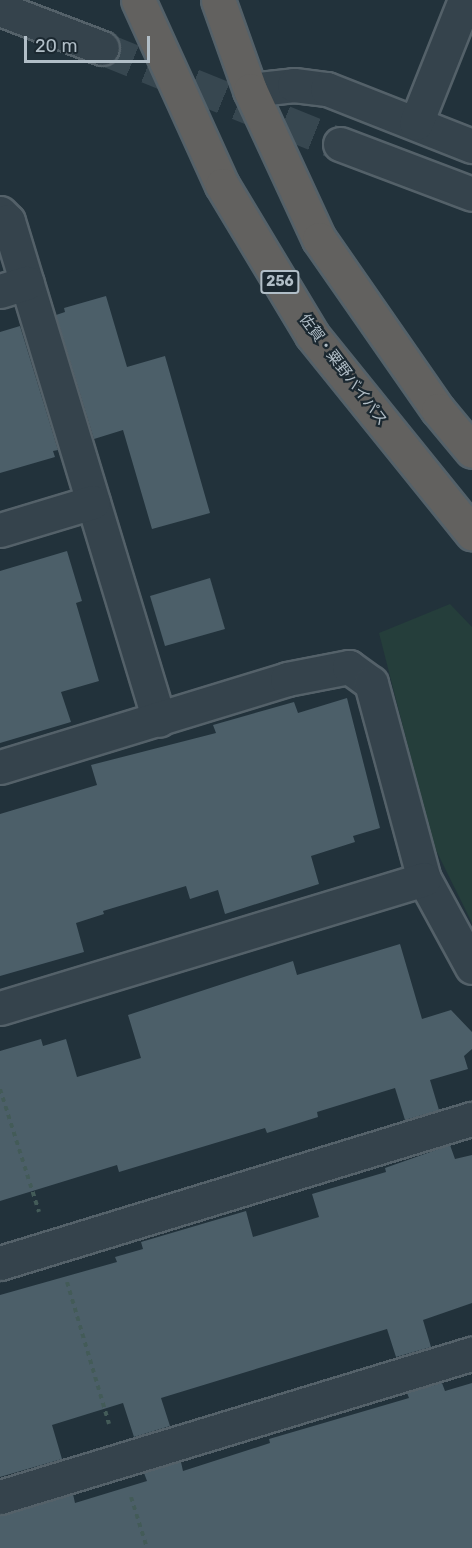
<!DOCTYPE html>
<meta charset="utf-8">
<style>
body{margin:0}
#map{position:relative;width:472px;height:1548px;overflow:hidden;background:#22323b;font-family:Rubik,"Noto Sans JP",sans-serif}
div>[style]{position:absolute}
[style*='--x']{left:calc(var(--x)*1px);top:calc(var(--y)*1px);width:calc(var(--w)*1px);rotate:calc(var(--a)*1deg)}
.green>*{inset:0;background:#253e3b}
.building>*{inset:0;background:#4c5f69}
.minor-tunnel>*{height:33px;margin-top:-16.5px;transform-origin:0;background:repeating-linear-gradient(90deg,#374750 0 33px,transparent 0 49px)}
.path>*{height:4px;margin-top:-2px;transform-origin:0;background:repeating-linear-gradient(90deg,#435b58 0 4.5px,transparent 0 9px)}
.roads{filter:drop-shadow(2px 0 #546169) drop-shadow(-2px 0 #546169) drop-shadow(0 2px #546169) drop-shadow(0 -2px #546169)}
.minor>*{height:33px;margin:-16.5px;padding:0 16.5px;transform-origin:16.5px;border-radius:16.5px;background:#35434c}
.trunk>*{height:33px;margin:-16.5px;padding:0 16.5px;transform-origin:16.5px;border-radius:16.5px;background:#62615f}
span{translate:-50% -50%;white-space:nowrap;text-align:center;line-height:1.15;-webkit-text-stroke:4.5px #1b2830;paint-order:stroke}
.shield-label span{padding:2px 4px;background:#1b2830;border:2px solid;border-radius:4px;-webkit-text-stroke-width:0}
.shield-label{font-size:14px;color:#b1bec7;font-weight:700}
.street-label{font-size:15px;color:#b1bec7}
.scale{position:absolute;left:24px;top:36px;width:126px;height:27px;box-sizing:border-box;border:3px solid #b1bec7;border-top:0;padding-left:8px;font-size:18px;line-height:21px;white-space:nowrap;color:#b1bec7;-webkit-text-stroke:4px #1b2830;paint-order:stroke}
</style>
<div id="map">
<div class="green">
<div style="clip-path:polygon(450px 604px,472px 627px,472px 923px,433px 844px,379px 633px)"></div>
</div>
<div class="building">
<div style="clip-path:polygon(106px 296px,127px 367px,165px 356px,210px 513px,152px 529px,123px 430px,94px 439px,56px 315px,65px 312px,64px 308px)"></div>
<div style="clip-path:polygon(20px 326px,58px 450px,53px 451px,55px 457px,0 473px,0 332px)"></div>
<div style="clip-path:polygon(67px 551px,82px 601px,76px 603px,99px 681px,61px 692px,71px 722px,0 743px,0 571px)"></div>
<div style="clip-path:polygon(210px 578px,225px 629px,165px 646px,150px 596px)"></div>
<div style="clip-path:polygon(347px 698px,380px 828px,353px 836px,355px 842px,311px 856px,319px 884px,225px 914px,218px 890px,190px 899px,186px 886px,103px 911px,104px 914px,76px 923px,84px 952px,0 976px,0 814px,97px 785px,91px 765px,216px 733px,213px 725px,294px 702px,298px 713px)"></div>
<div style="clip-path:polygon(400px 944px,422px 1019px,451px 1010px,472px 1032px,472px 1049px,464px 1056px,468px 1069px,430px 1080px,439px 1110px,405px 1120px,395px 1088px,317px 1112px,318px 1117px,267px 1133px,265px 1128px,119px 1172px,117px 1165px,0 1201px,0 1051px,41px 1039px,43px 1046px,66px 1039px,77px 1077px,141px 1058px,128px 1015px,293px 961px,297px 975px)"></div>
<div style="clip-path:polygon(450px 1145px,455px 1159px,472px 1155px,472px 1303px,423px 1320px,431px 1347px,396px 1357px,387px 1329px,161px 1398px,170px 1426px,134px 1437px,123px 1403px,52px 1425px,62px 1459px,0 1477px,0 1295px,117px 1262px,115px 1257px,143px 1249px,141px 1242px,246px 1211px,253px 1237px,319px 1217px,312px 1194px,386px 1172px,385px 1168px)"></div>
<div style="clip-path:polygon(442px 1383px,445px 1391px,472px 1383px,472px 1548px,0 1548px,0 1515px,73px 1494px,75px 1503px,147px 1481px,144px 1473px,181px 1462px,183px 1471px,270px 1443px,269px 1439px,409px 1398px,407px 1393px)"></div>
</div>
<div class="minor-tunnel">
<div style="--x:102;--y:48;--w:257;--a:22"></div>
</div>
<div class="path">
<div style="--x:0;--y:1089;--w:129;--a:72.4"></div>
<div style="--x:67;--y:1282;--w:148;--a:73.5"></div>
<div style="--x:131;--y:1497;--w:53;--a:72.6"></div>
</div>
<div class="roads">
<div class="minor">
<div style="--x:0;--y:9;--w:109;--a:20.9"></div>
<div style="--x:250;--y:90;--w:44;--a:-6.5"></div>
<div style="--x:294;--y:85;--w:33;--a:7"></div>
<div style="--x:327;--y:89;--w:156;--a:21.5"></div>
<div style="--x:416;--y:123;--w:132;--a:-68.3"></div>
<div style="--x:340;--y:144;--w:141;--a:20.7"></div>
<div style="--x:0;--y:213;--w:11;--a:45"></div>
<div style="--x:8;--y:221;--w:521;--a:73.16"></div>
<div style="--x:0;--y:291;--w:28;--a:-17"></div>
<div style="--x:0;--y:530;--w:97;--a:-16.8"></div>
<div style="--x:0;--y:767;--w:300;--a:-17"></div>
<div style="--x:287;--y:679;--w:63;--a:-11"></div>
<div style="--x:349;--y:667;--w:27;--a:36"></div>
<div style="--x:371;--y:683;--w:203;--a:74.9"></div>
<div style="--x:424;--y:879;--w:100;--a:61.4"></div>
<div style="--x:0;--y:1008;--w:443;--a:-16.9"></div>
<div style="--x:0;--y:1263;--w:493;--a:-17"></div>
<div style="--x:0;--y:1497;--w:493;--a:-16.9"></div>
</div>
<div class="trunk">
<div style="--x:138;--y:0;--w:203;--a:65.6"></div>
<div style="--x:222;--y:185;--w:175;--a:59"></div>
<div style="--x:312;--y:335;--w:255;--a:51.1"></div>
<div style="--x:218;--y:0;--w:96;--a:70.4"></div>
<div style="--x:250;--y:90;--w:164;--a:65.2"></div>
<div style="--x:319;--y:239;--w:208;--a:55.2"></div>
<div style="--x:438;--y:410;--w:53;--a:50.3"></div>
</div>
</div>
<div class="shield-label">
<span style="left:280px;top:282px">256</span>
</div>
<div class="street-label">
<span style="left:343px;top:370px;rotate:53deg">佐賀・粟野バイパス</span>
</div>
<div class="scale">20 m</div>
</div>
